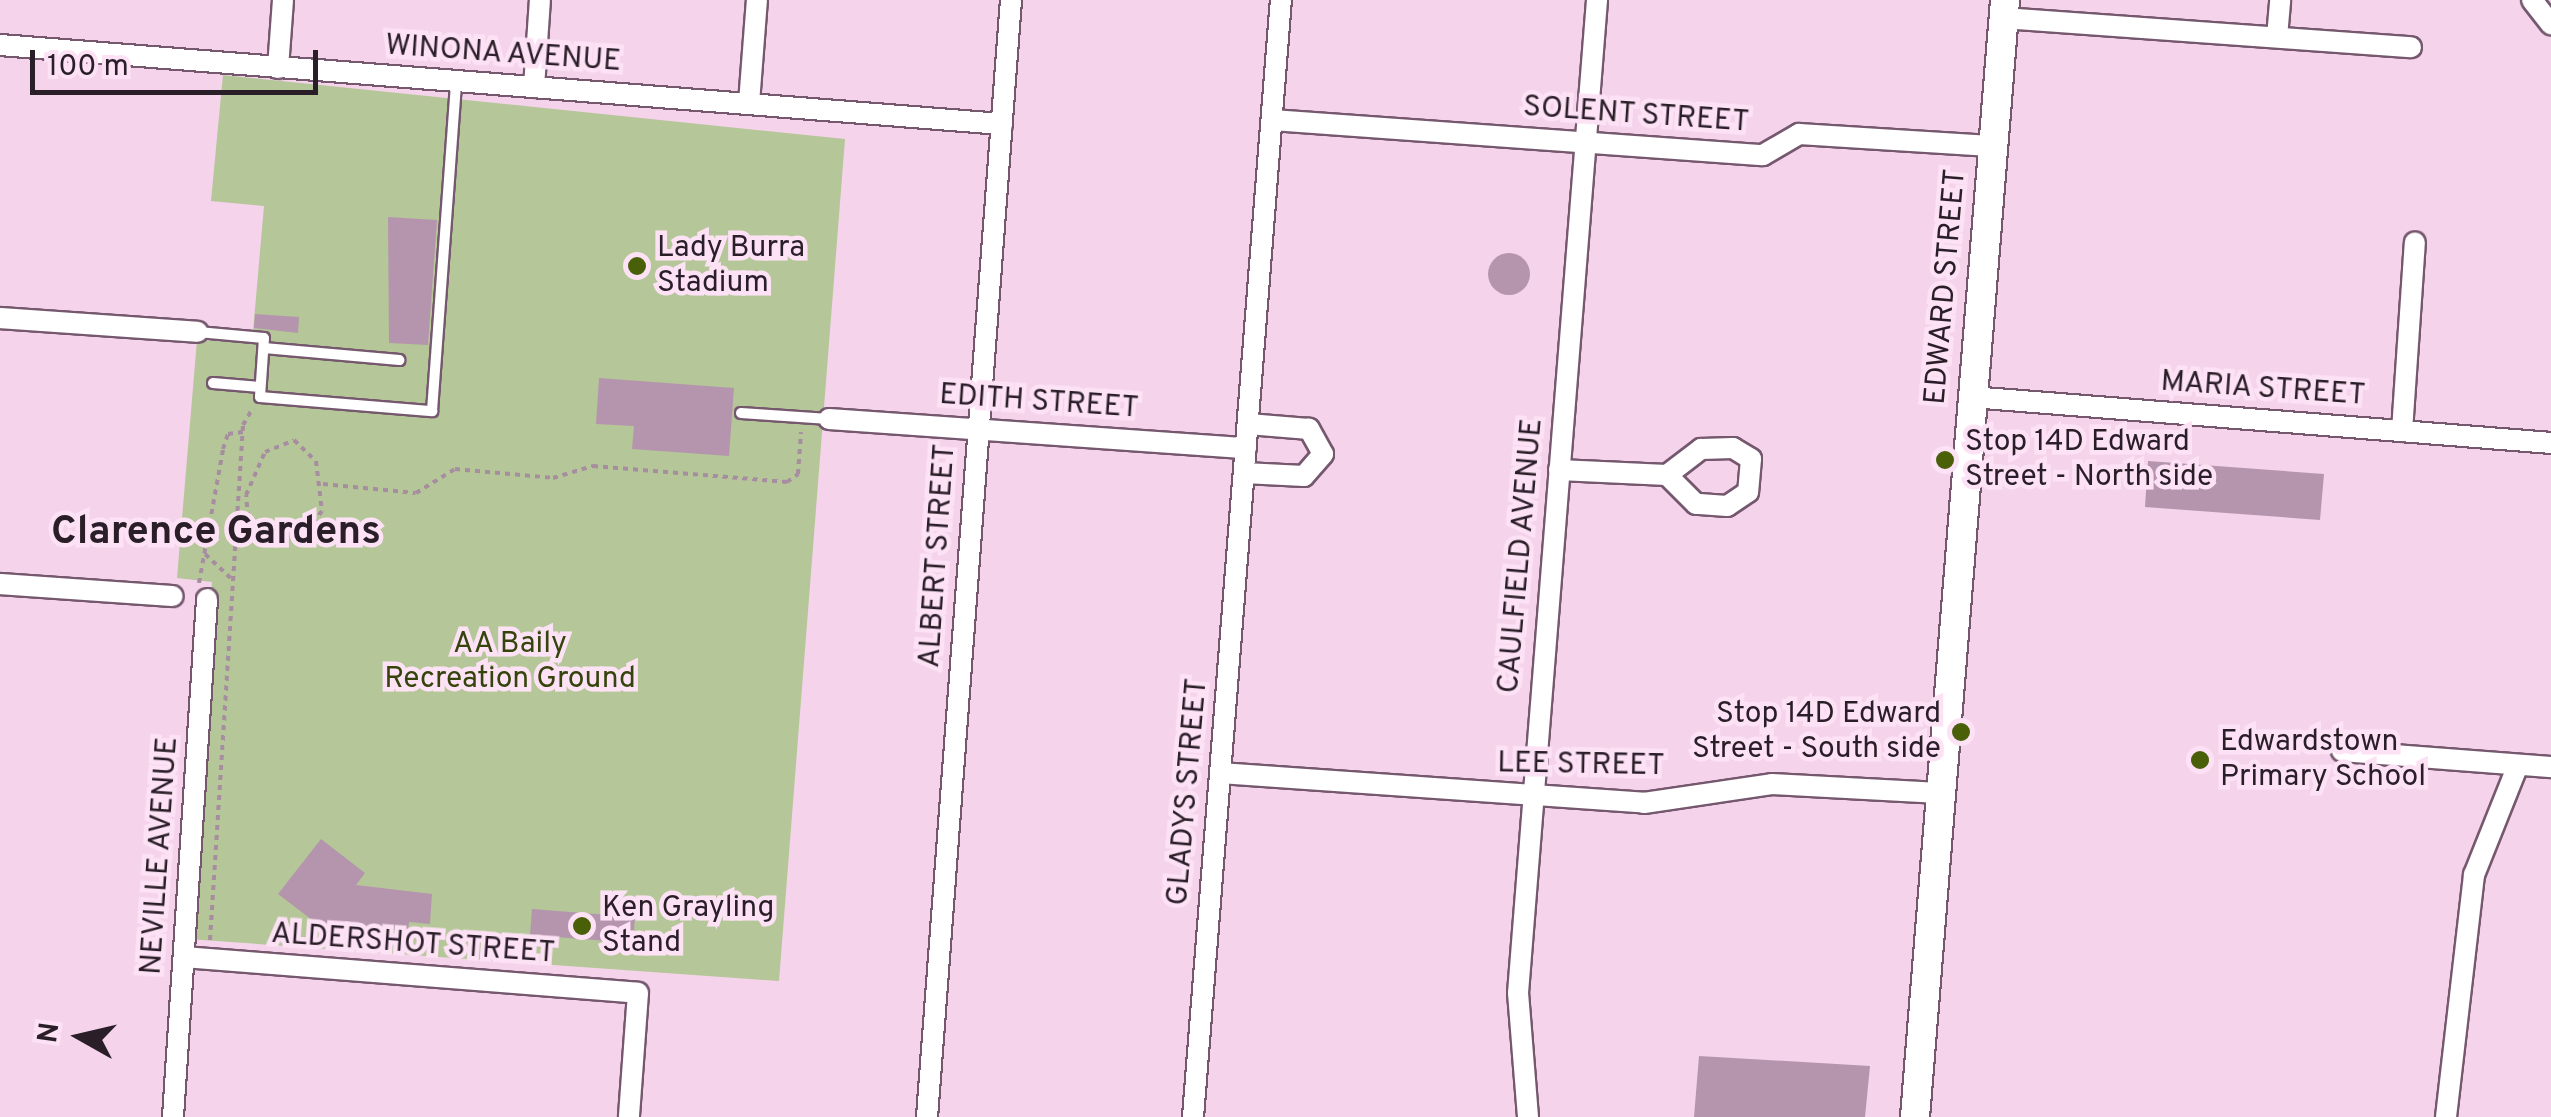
<!DOCTYPE html>
<style>
body{margin:0}
#map{position:relative;width:2551px;height:1117px;overflow:hidden;background:#f4d3eb;font-family:Overpass,sans-serif}
div>[style]{position:absolute}
[style*='--x']{left:calc(var(--x)*1px);top:calc(var(--y)*1px);width:calc(var(--w)*1px);rotate:calc(var(--a)*1deg)}
.green>*{inset:0;background:#b5c698}
.building>*{inset:0;background:#b595ad}
.round{border-radius:50%}
.path>*{height:4px;margin-top:-2px;transform-origin:0;background:repeating-linear-gradient(90deg,#a68d9f 0 5px,transparent 0 10px)}
.roads{filter:drop-shadow(2px 0 #75586e) drop-shadow(-2px 0 #75586e) drop-shadow(0 2px #75586e) drop-shadow(0 -2px #75586e)}
.lane>*{height:10px;margin:-5px;padding:0 5px;transform-origin:5px;border-radius:5px;background:#fff}
.street>*{height:20px;margin:-10px;padding:0 10px;transform-origin:10px;border-radius:10px;background:#fff}
.secondary>*{height:28px;margin:-14px;padding:0 14px;transform-origin:14px;border-radius:14px;background:#fff}
.dots>*{width:28px;height:28px;translate:-50% -50%;box-sizing:border-box;border:5px solid #fde2f6;border-radius:50%}
span{translate:-50% -50%;white-space:nowrap;text-align:center;line-height:1.15;-webkit-text-stroke:9px #fde2f6;paint-order:stroke}
.street-label{font-size:30px;color:#2a1e28}
.poi-label{font-size:30px;color:#2a1e28}
.left{translate:0 -50%;text-align:left}
.right{translate:-100% -50%;text-align:right}
.park-label{font-size:30px;color:#34440b}
.district-label{font-size:40px;color:#2a1e28;font-weight:700}
.north{position:absolute;left:30px;top:987px;width:100px;height:100px;-webkit-text-stroke:8px #fde2f6;paint-order:stroke;rotate:278deg;font-size:28px;font-weight:700;line-height:40px;text-align:center;color:#2a1e28}
.north::after{content:'';display:block;margin:auto;width:35px;height:45px;background:#2a1e28;clip-path:polygon(50% 0,100% 100%,50% 72%,0 100%)}
.scale{position:absolute;left:30px;top:50px;width:288px;height:45px;box-sizing:border-box;border:5px solid #2a1e28;border-top:0;padding-left:12px;font-size:30px;line-height:35px;white-space:nowrap;color:#2a1e28;-webkit-text-stroke:8px #fde2f6;paint-order:stroke}
</style>
<div id="map">
<div class="green">
<div style="clip-path:polygon(223px 75px,845px 139px,779px 981px,188px 939px,212px 582px,177px 578px,197px 340px,252px 343px,264px 206px,211px 201px)"></div>
</div>
<div class="building">
<div style="clip-path:polygon(388px 217px,437px 220px,428px 345px,389px 343px)"></div>
<div class="round" style="left:1488px;top:253px;width:42px;height:42px"></div>
<div style="clip-path:polygon(255px 314px,299px 317px,298px 333px,254px 328px)"></div>
<div style="clip-path:polygon(599px 378px,734px 388px,729px 456px,632px 449px,634px 426px,596px 424px)"></div>
<div style="clip-path:polygon(2148px 461px,2324px 474px,2320px 520px,2145px 507px)"></div>
<div style="clip-path:polygon(321px 839px,365px 873px,356px 885px,432px 894px,430px 924px,409px 922px,408px 931px,316px 923px,278px 894px)"></div>
<div style="clip-path:polygon(532px 909px,635px 917px,633px 943px,530px 935px)"></div>
<div style="clip-path:polygon(1699px 1056px,1870px 1066px,1865px 1117px,1694px 1117px)"></div>
</div>
<div class="path">
<div style="--x:294;--y:440;--w:30;--a:44"></div>
<div style="--x:316;--y:461;--w:50;--a:83.2"></div>
<div style="--x:322;--y:511;--w:24;--a:128"></div>
<div style="--x:307;--y:530;--w:34;--a:166"></div>
<div style="--x:274;--y:538;--w:33;--a:-141"></div>
<div style="--x:248;--y:517;--w:22;--a:-95"></div>
<div style="--x:246;--y:495;--w:47;--a:-66.2"></div>
<div style="--x:265;--y:452;--w:31;--a:-22"></div>
<div style="--x:323;--y:484;--w:93;--a:5.5"></div>
<div style="--x:416;--y:493;--w:46;--a:-31.6"></div>
<div style="--x:455;--y:469;--w:98;--a:5.2"></div>
<div style="--x:553;--y:478;--w:42;--a:-16.7"></div>
<div style="--x:593;--y:466;--w:195;--a:4.7"></div>
<div style="--x:787;--y:482;--w:14;--a:-36"></div>
<div style="--x:798;--y:474;--w:42;--a:-85.9"></div>
<div style="--x:205;--y:554;--w:38;--a:43"></div>
<div style="--x:199;--y:583;--w:136;--a:-79.8"></div>
<div style="--x:223;--y:449;--w:16;--a:-72"></div>
<div style="--x:228;--y:434;--w:15;--a:-8"></div>
<div style="--x:210;--y:940;--w:516;--a:-86.33"></div>
<div style="--x:243;--y:425;--w:20;--a:-60"></div>
</div>
<div class="roads">
<div class="lane">
<div style="--x:198;--y:332;--w:66;--a:5.2"></div>
<div style="--x:264;--y:338;--w:59;--a:93.9"></div>
<div style="--x:260;--y:397;--w:173;--a:4.7"></div>
<div style="--x:432;--y:411;--w:331;--a:-85.8"></div>
<div style="--x:264;--y:348;--w:136;--a:5.1"></div>
<div style="--x:213;--y:383;--w:47;--a:4.9"></div>
<div style="--x:741;--y:413;--w:88;--a:3.9"></div>
</div>
<div class="street">
<div style="--x:2532;--y:0;--w:31;--a:52"></div>
<div style="--x:2003;--y:18;--w:409;--a:4.1"></div>
<div style="--x:2277;--y:37;--w:37;--a:-85"></div>
<div style="--x:0;--y:45;--w:1005;--a:4.51"></div>
<div style="--x:278;--y:68;--w:68;--a:-85.8"></div>
<div style="--x:534;--y:87;--w:87;--a:-86.1"></div>
<div style="--x:749;--y:103;--w:103;--a:-85.6"></div>
<div style="--x:1272;--y:120;--w:492;--a:4.1"></div>
<div style="--x:1763;--y:155;--w:42;--a:-30.3"></div>
<div style="--x:1799;--y:134;--w:192;--a:3.6"></div>
<div style="--x:0;--y:318;--w:198;--a:4"></div>
<div style="--x:1971;--y:397;--w:582;--a:4.53"></div>
<div style="--x:829;--y:419;--w:418;--a:4"></div>
<div style="--x:2402;--y:431;--w:189;--a:-86.1"></div>
<div style="--x:1559;--y:470;--w:108;--a:2.7"></div>
<div style="--x:1667;--y:475;--w:43;--a:-37.4"></div>
<div style="--x:1701;--y:449;--w:32;--a:-2"></div>
<div style="--x:1733;--y:448;--w:21;--a:31"></div>
<div style="--x:1751;--y:459;--w:33;--a:95"></div>
<div style="--x:1748;--y:492;--w:25;--a:146"></div>
<div style="--x:1727;--y:506;--w:31;--a:-176"></div>
<div style="--x:1696;--y:504;--w:41;--a:-135"></div>
<div style="--x:1244;--y:473;--w:60;--a:2.9"></div>
<div style="--x:1304;--y:476;--w:29;--a:-49"></div>
<div style="--x:1323;--y:454;--w:29;--a:-119"></div>
<div style="--x:1309;--y:429;--w:61;--a:-175.3"></div>
<div style="--x:0;--y:584;--w:173;--a:4"></div>
<div style="--x:2342;--y:751;--w:210;--a:4.4"></div>
<div style="--x:1220;--y:773;--w:425;--a:4"></div>
<div style="--x:1644;--y:803;--w:129;--a:-8.4"></div>
<div style="--x:1772;--y:784;--w:168;--a:3.1"></div>
<div style="--x:184;--y:957;--w:455;--a:4.5"></div>
<div style="--x:638;--y:993;--w:124;--a:94.2"></div>
<div style="--x:173;--y:1117;--w:519;--a:-86.24"></div>
<div style="--x:927;--y:1117;--w:1120;--a:-85.7"></div>
<div style="--x:1193;--y:1117;--w:1120;--a:-85.5"></div>
<div style="--x:1528;--y:1117;--w:124;--a:-94.6"></div>
<div style="--x:1518;--y:993;--w:996;--a:-85.45"></div>
<div style="--x:2446;--y:1117;--w:244;--a:-83.4"></div>
<div style="--x:2474;--y:875;--w:118;--a:-68.2"></div>
</div>
<div class="secondary">
<div style="--x:1915;--y:1117;--w:1121;--a:-85.39"></div>
</div>
</div>
<div class="dots">
<div style="left:637px;top:266px;background:#495f08"></div>
<div style="left:1945px;top:460px;background:#495f08"></div>
<div style="left:1961px;top:732px;background:#495f08"></div>
<div style="left:2200px;top:760px;background:#495f08"></div>
<div style="left:582px;top:926px;background:#495f08"></div>
</div>
<div class="street-label">
<span style="left:503px;top:55px;rotate:4deg">WINONA AVENUE</span>
<span style="left:1636px;top:116px;rotate:4deg">SOLENT STREET</span>
<span style="left:1947px;top:287px;rotate:-85deg">EDWARD STREET</span>
<span style="left:2263px;top:390px;rotate:4deg">MARIA STREET</span>
<span style="left:1039px;top:403px;rotate:4deg">EDITH STREET</span>
<span style="left:939px;top:556px;rotate:-86deg">ALBERT STREET</span>
<span style="left:1522px;top:556px;rotate:-85deg">CAULFIELD AVENUE</span>
<span style="left:1581px;top:766px;rotate:1deg">LEE STREET</span>
<span style="left:1189px;top:792px;rotate:-85deg">GLADYS STREET</span>
<span style="left:161px;top:856px;rotate:-86deg">NEVILLE AVENUE</span>
<span style="left:413px;top:945px;rotate:4deg">ALDERSHOT STREET</span>
</div>
<div class="poi-label">
<span class="left" style="left:657px;top:266px">Lady Burra<br>Stadium</span>
<span class="left" style="left:1965px;top:460px">Stop 14D Edward<br>Street - North side</span>
<span class="right" style="left:1941px;top:732px">Stop 14D Edward<br>Street - South side</span>
<span class="left" style="left:2220px;top:760px">Edwardstown<br>Primary School</span>
<span class="left" style="left:602px;top:926px">Ken Grayling<br>Stand</span>
</div>
<div class="park-label">
<span style="left:510px;top:662px">AA Baily<br>Recreation Ground</span>
</div>
<div class="district-label">
<span style="left:216px;top:533px">Clarence Gardens</span>
</div>
<div class="north">N</div>
<div class="scale">100 m</div>
</div>
